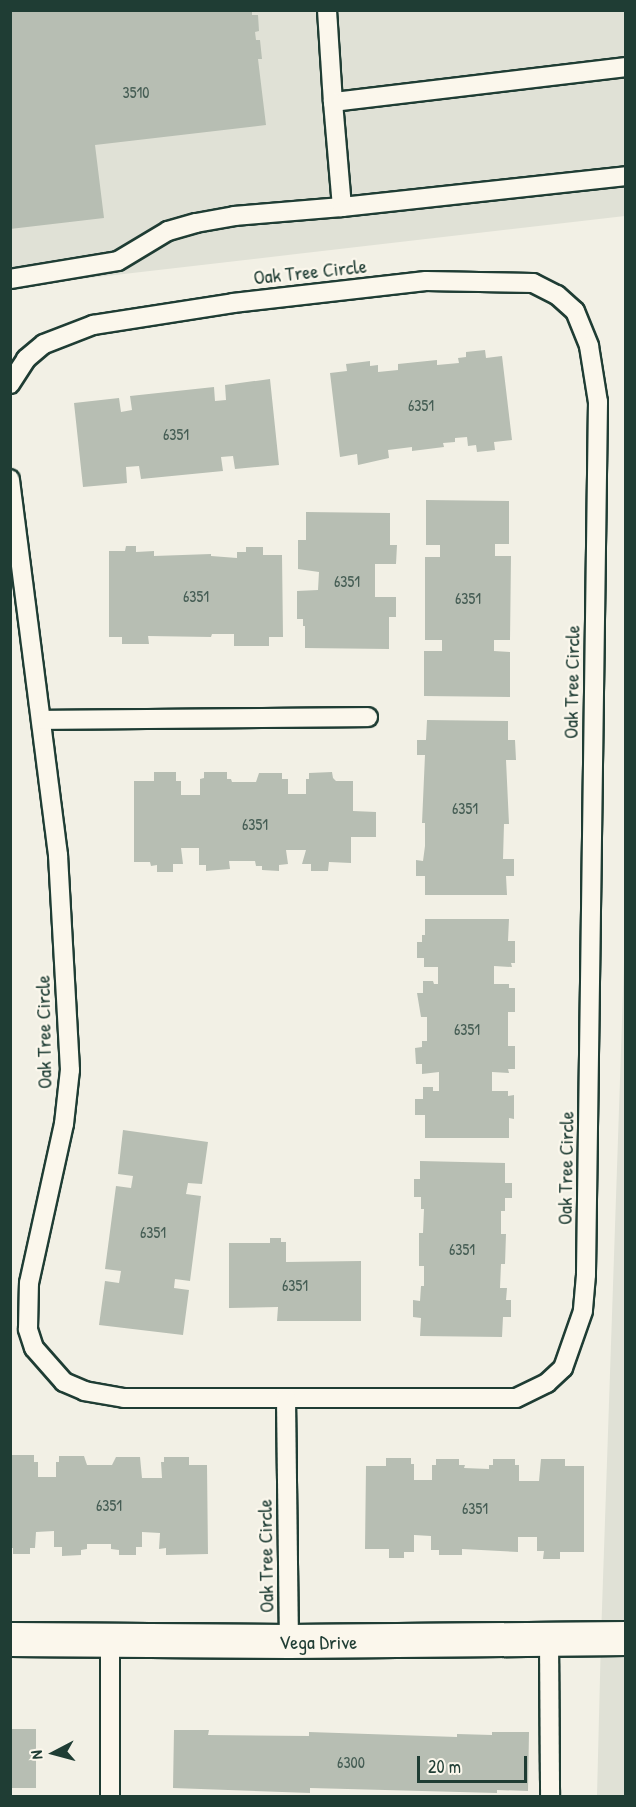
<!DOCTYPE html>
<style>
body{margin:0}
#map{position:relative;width:636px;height:1807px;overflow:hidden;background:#f2f0e5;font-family:"Patrick Hand",sans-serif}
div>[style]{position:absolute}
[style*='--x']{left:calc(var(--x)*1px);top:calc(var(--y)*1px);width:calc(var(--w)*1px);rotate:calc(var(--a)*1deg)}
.built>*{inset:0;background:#e0e1d6}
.building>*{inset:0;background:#b7beb3}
.roads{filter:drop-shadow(2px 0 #1f3d34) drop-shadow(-2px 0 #1f3d34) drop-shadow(0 2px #1f3d34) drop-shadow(0 -2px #1f3d34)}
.service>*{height:18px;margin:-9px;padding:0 9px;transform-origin:9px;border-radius:9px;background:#fbf7ec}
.minor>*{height:33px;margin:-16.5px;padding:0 16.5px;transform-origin:16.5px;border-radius:16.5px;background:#fbf7ec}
span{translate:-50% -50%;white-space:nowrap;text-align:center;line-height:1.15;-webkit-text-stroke:4.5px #fbf7ec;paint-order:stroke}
.number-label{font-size:16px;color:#455d54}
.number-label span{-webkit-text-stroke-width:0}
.street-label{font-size:20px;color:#1f3d34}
.frame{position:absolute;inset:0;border:12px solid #1f3d34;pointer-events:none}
.north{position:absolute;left:24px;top:1723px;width:60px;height:60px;-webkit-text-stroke:4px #fbf7ec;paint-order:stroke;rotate:264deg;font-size:16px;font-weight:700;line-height:24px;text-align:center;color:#1f3d34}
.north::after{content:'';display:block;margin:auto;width:21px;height:27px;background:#1f3d34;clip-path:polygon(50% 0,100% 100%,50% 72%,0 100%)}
.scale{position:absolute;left:417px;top:1756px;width:110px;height:27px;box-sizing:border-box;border:3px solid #1f3d34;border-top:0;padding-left:8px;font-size:18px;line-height:21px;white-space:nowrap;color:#1f3d34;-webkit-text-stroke:4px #fbf7ec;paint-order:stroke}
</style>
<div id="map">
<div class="built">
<div style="clip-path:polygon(10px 11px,625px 11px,625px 216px,11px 287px)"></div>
<div style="clip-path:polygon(625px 933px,626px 1796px,597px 1796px,601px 1638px)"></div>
</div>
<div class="building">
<div style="clip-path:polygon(10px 10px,252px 10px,252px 15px,258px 15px,259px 31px,255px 32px,256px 40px,260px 40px,262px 59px,258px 59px,266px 125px,95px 145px,104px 218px,10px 229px)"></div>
<div style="clip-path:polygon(485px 350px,486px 358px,502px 356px,512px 440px,494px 442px,495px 450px,477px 452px,476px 445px,468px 446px,467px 437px,455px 438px,455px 442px,443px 443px,444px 447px,412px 451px,412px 447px,388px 450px,389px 458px,358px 465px,357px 454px,340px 457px,330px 373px,347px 371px,346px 364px,370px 361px,370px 366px,378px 365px,378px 372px,398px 370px,398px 364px,437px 360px,437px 365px,459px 363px,458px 358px,466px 357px,466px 352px)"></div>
<div style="clip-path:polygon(270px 379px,279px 465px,235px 469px,233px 456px,221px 457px,223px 471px,141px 479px,139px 466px,126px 467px,127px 483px,83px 487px,74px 403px,119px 398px,121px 412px,132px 410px,130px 396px,214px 387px,215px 401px,226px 400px,225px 385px)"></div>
<div style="clip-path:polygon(426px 500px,509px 501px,509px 544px,495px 544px,495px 556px,511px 556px,510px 640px,494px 640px,494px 651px,510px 652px,510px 697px,424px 696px,424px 651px,442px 651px,442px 640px,425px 640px,425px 557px,440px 557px,440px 545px,426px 545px)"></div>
<div style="clip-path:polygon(306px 512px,390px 513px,390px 545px,397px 545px,396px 564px,375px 564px,375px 597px,396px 597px,396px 617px,389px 617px,389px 649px,305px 648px,305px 626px,303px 626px,303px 619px,297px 619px,297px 591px,318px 590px,319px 572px,298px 569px,298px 540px,306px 540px)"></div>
<div style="clip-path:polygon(126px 546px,136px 546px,136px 552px,154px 551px,154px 556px,211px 554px,211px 556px,237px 558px,237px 552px,246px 552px,246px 547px,263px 547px,263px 555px,282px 555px,283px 637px,269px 637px,269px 646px,234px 646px,234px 634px,212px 634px,211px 637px,148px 636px,149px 644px,122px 644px,122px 637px,109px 637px,109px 551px,125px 551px)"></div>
<div style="clip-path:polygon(427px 720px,508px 721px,508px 740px,515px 740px,516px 760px,506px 760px,509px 824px,504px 824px,503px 859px,514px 859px,514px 876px,506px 876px,507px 895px,425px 895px,425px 876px,416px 876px,416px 860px,423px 861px,425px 846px,425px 823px,422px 823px,425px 755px,417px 755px,417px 740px,426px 740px)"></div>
<div style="clip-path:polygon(154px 772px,176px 772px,176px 781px,181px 781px,181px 795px,200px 795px,200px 779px,204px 778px,204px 772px,227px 772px,227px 779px,231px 779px,232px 782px,256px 782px,259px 773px,282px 773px,282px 779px,288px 779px,288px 794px,306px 794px,306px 779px,309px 779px,309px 773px,332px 772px,333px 778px,336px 781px,353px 781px,353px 811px,376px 812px,376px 837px,351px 837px,351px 863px,329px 862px,328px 871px,311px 871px,311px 864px,302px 864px,306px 850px,286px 850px,288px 864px,279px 865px,279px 871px,262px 870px,262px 866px,256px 866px,255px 861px,229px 861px,230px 869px,206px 871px,206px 865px,199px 865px,199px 848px,181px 848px,183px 864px,173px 864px,173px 872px,157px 872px,157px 865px,151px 866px,150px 862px,134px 862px,134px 781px,154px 781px)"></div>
<div style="clip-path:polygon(425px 919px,509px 919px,508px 941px,515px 941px,515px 963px,511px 963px,512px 967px,494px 966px,494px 984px,509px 984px,509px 988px,515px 988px,515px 1012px,508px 1012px,508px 1046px,515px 1046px,515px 1069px,508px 1069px,509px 1073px,492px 1072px,492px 1091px,508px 1091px,508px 1096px,514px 1095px,514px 1119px,509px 1118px,509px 1138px,425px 1138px,425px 1115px,415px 1115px,415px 1099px,423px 1099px,423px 1087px,433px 1087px,433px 1091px,439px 1091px,439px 1072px,422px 1074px,422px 1064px,416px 1064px,415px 1048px,422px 1047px,422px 1041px,427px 1041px,427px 1017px,421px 1017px,417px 993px,423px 993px,423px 981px,433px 981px,434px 984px,438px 984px,438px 967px,424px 967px,424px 958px,417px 958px,417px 942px,422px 942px,422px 935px,425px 935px)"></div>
<div style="clip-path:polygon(123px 1130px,208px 1142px,202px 1184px,188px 1183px,186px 1194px,201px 1196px,190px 1281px,175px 1279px,174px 1288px,189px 1290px,183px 1335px,99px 1325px,105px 1281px,119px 1283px,121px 1271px,105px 1269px,116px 1186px,131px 1188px,133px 1176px,118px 1174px)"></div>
<div style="clip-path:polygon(420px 1161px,505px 1163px,505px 1183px,512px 1183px,512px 1198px,505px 1198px,505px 1211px,501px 1211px,501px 1234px,506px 1234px,505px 1264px,501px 1264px,500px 1288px,507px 1288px,506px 1300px,511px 1300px,511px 1317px,503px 1317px,502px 1337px,420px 1336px,421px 1318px,413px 1317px,413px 1300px,420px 1301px,421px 1286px,424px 1286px,424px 1266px,419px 1266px,419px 1233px,423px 1233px,424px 1209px,421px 1209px,421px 1197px,414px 1197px,414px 1179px,420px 1179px)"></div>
<div style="clip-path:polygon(270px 1238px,281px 1238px,281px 1242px,286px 1242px,286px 1262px,361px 1261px,361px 1321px,277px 1321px,278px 1307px,229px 1308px,229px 1243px,270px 1243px)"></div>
<div style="clip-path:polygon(10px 1455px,34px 1455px,34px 1462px,38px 1462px,38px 1477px,56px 1477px,56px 1462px,59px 1462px,59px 1456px,84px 1456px,87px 1465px,112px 1465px,116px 1457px,140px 1457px,142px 1478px,162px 1478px,161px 1462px,164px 1462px,164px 1457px,189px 1457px,189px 1465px,207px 1465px,208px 1554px,166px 1555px,166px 1548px,159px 1549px,160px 1533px,142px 1532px,142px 1547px,136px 1547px,136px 1555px,119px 1555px,119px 1550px,111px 1549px,111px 1544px,87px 1544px,87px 1549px,81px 1550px,81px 1555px,62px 1556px,62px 1547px,54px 1547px,54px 1531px,36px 1532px,35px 1548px,30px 1548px,30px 1554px,13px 1554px,13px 1548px,10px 1548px)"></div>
<div style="clip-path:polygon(386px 1458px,411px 1458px,411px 1464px,414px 1464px,414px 1480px,432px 1480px,432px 1465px,436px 1465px,436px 1459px,459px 1459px,459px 1465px,465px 1465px,464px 1468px,489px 1469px,489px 1465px,493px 1465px,493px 1459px,515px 1459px,515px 1465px,519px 1465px,519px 1481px,539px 1481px,541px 1459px,565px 1459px,565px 1466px,584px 1466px,584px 1552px,560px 1552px,560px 1559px,543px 1559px,544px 1551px,537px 1551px,537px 1537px,518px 1537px,518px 1552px,462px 1549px,462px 1555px,439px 1555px,439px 1550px,431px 1550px,431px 1536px,414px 1535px,414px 1552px,404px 1552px,404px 1558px,389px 1558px,389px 1549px,365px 1549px,366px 1466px,386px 1466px)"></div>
<div style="clip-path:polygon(10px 1729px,36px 1729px,36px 1788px,10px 1788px)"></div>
<div style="clip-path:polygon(174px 1730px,209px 1730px,208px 1735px,309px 1736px,309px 1732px,457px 1737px,457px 1734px,492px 1735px,492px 1732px,529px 1732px,528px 1791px,497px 1790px,497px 1793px,310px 1788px,310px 1793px,173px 1788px)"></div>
</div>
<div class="roads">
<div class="service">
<div style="--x:327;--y:10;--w:92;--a:86.3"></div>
<div style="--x:333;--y:102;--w:295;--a:-6.8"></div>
<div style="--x:342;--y:207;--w:286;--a:-6.2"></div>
<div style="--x:10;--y:279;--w:109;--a:-9.5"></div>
<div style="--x:118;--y:261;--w:58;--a:-31"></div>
<div style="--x:168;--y:231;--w:29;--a:-16"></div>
<div style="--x:196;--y:223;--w:39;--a:-10"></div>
<div style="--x:234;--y:216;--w:108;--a:-4.8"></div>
<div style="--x:342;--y:207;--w:105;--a:-94.9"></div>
<div style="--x:10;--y:384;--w:30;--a:-57"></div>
<div style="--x:26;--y:359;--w:23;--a:-40"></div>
<div style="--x:44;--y:344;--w:53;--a:-21.2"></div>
<div style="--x:93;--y:325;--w:142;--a:-8.9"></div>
<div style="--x:233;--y:303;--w:194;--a:-6.5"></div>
<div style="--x:426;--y:281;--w:107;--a:1.1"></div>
<div style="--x:533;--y:283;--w:27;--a:27"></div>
<div style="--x:557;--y:295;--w:24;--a:42"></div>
<div style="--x:575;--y:311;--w:38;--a:68"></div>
<div style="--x:589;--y:346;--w:57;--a:80.9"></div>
<div style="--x:598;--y:402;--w:873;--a:90.79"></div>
<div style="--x:586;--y:1275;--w:36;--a:95"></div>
<div style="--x:583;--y:1311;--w:60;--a:109.3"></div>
<div style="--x:563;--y:1368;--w:22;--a:137"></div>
<div style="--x:547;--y:1383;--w:34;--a:154"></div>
<div style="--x:516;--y:1398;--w:392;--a:180"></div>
<div style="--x:124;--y:1398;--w:40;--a:-170"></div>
<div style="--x:85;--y:1391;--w:23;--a:-157"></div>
<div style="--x:64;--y:1382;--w:45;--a:-131.4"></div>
<div style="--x:34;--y:1348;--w:20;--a:-108"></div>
<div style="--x:28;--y:1329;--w:46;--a:-88.8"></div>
<div style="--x:29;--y:1283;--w:163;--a:-77.6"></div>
<div style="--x:64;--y:1124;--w:54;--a:-83.7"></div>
<div style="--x:70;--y:1070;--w:215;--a:-93.2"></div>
<div style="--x:58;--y:855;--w:379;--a:-97.3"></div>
<div style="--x:41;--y:720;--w:327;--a:-0.5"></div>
<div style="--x:286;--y:1399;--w:242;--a:89.3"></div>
<div style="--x:549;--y:1640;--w:156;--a:89.6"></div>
<div style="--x:110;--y:1796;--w:156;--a:-90"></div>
</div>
<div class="minor">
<div style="--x:10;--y:1639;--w:279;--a:0.4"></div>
<div style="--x:289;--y:1641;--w:337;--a:-0.5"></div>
</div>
</div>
<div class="number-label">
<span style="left:136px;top:92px">3510</span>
<span style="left:421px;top:405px">6351</span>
<span style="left:176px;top:434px">6351</span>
<span style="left:347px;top:581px">6351</span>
<span style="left:196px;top:596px">6351</span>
<span style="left:468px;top:598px">6351</span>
<span style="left:465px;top:808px">6351</span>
<span style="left:255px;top:824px">6351</span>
<span style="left:467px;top:1029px">6351</span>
<span style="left:153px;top:1232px">6351</span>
<span style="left:462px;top:1249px">6351</span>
<span style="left:295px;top:1285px">6351</span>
<span style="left:109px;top:1505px">6351</span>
<span style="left:475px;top:1508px">6351</span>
<span style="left:351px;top:1762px">6300</span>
</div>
<div class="street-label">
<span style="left:310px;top:271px;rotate:-6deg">Oak Tree Circle</span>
<span style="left:571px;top:682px;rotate:-89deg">Oak Tree Circle</span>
<span style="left:43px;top:1032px;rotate:-91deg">Oak Tree Circle</span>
<span style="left:565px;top:1168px;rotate:-89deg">Oak Tree Circle</span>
<span style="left:265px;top:1556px;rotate:-91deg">Oak Tree Circle</span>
<span style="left:318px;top:1641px">Vega Drive</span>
</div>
<div class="frame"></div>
<div class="north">N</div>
<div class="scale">20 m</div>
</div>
